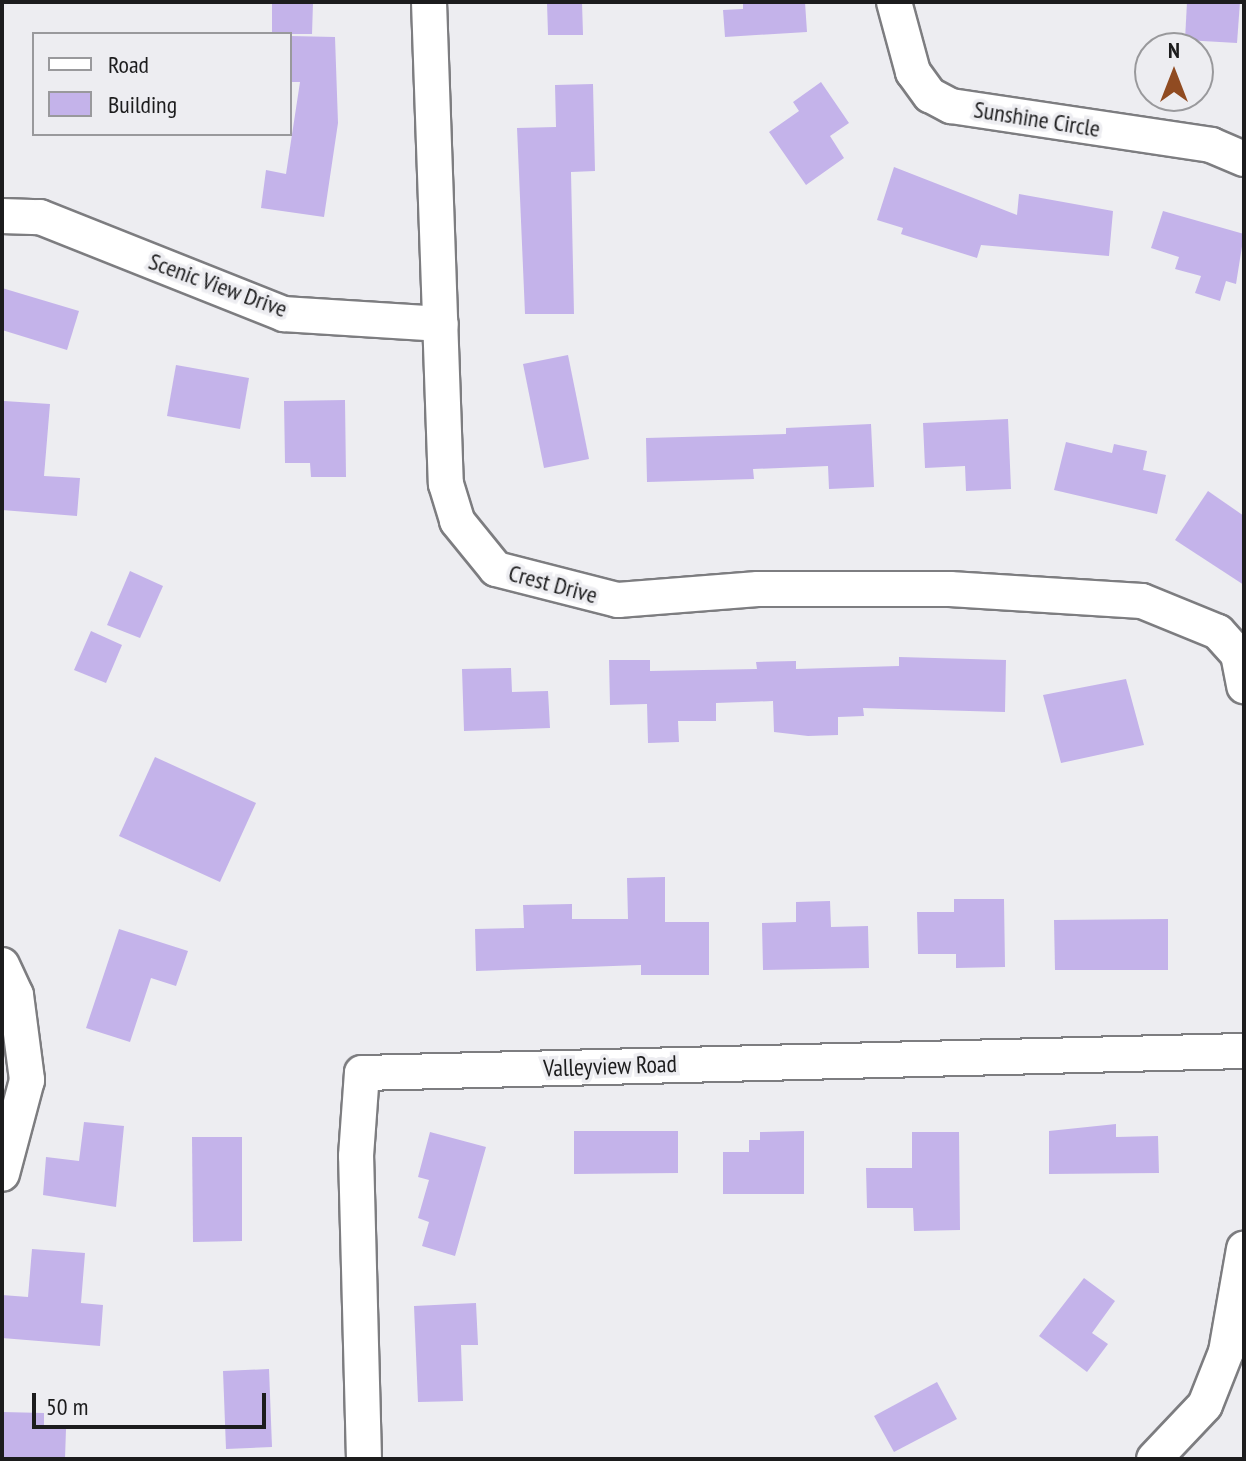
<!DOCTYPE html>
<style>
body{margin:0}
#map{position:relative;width:1246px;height:1461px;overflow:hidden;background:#ededf1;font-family:"PT Sans Narrow",sans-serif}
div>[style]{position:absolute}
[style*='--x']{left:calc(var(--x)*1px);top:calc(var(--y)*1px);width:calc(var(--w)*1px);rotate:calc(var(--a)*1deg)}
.building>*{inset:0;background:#c4b3ea}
.roads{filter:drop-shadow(2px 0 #7d7d80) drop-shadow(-2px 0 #7d7d80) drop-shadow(0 2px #7d7d80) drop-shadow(0 -2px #7d7d80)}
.street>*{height:34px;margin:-17px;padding:0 17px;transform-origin:17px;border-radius:17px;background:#fff}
span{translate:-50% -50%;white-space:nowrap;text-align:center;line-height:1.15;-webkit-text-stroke:7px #ededf1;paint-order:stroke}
.street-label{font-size:24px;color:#1c1c1d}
.frame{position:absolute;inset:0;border:4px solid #1c1c1d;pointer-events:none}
.legend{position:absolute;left:32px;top:32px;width:260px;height:104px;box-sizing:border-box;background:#ededf1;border:2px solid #99999c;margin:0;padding:10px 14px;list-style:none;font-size:24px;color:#1c1c1d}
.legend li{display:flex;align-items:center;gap:16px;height:40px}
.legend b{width:40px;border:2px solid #99999c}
.north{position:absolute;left:1134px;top:32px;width:80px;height:80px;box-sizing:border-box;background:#ededf1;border:2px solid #99999c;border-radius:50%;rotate:0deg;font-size:22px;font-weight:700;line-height:32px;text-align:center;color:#1c1c1d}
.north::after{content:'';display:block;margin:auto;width:28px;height:36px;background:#904b21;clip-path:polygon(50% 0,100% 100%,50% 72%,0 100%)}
.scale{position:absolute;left:32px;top:1393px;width:234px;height:36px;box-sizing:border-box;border:4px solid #1c1c1d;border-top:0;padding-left:10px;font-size:24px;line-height:28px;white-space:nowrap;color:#1c1c1d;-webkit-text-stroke:6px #ededf1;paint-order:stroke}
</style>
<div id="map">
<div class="building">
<div style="clip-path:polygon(272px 2px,313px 2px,312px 34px,272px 34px)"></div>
<div style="clip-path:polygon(547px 2px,582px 2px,583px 35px,548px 35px)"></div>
<div style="clip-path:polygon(743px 2px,805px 2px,807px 32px,725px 37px,723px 10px,743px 9px)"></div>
<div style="clip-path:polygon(1187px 2px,1240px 2px,1237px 43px,1185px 40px)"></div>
<div style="clip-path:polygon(290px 36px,335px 37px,338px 123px,324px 217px,261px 208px,266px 170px,286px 174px,300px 82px,290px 82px)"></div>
<div style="clip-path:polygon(821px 82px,849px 123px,830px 136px,844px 158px,806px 185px,769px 132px,799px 111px,793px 102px)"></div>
<div style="clip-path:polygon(593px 84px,595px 171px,571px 172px,574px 314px,525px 314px,517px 128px,556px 127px,555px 85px)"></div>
<div style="clip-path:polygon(894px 167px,1017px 215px,1019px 194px,1113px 211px,1109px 256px,981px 245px,977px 258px,901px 234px,903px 228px,877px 220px)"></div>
<div style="clip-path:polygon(1163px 211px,1244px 234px,1236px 284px,1226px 281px,1220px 301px,1195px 293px,1201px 276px,1175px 269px,1179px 257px,1151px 248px)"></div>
<div style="clip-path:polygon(2px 288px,79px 311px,67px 350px,2px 330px)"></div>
<div style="clip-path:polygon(568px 355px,589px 459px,544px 468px,523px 364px)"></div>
<div style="clip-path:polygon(176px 365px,249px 378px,240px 429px,167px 416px)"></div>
<div style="clip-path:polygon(345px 400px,346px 477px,311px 477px,310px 463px,285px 463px,284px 401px)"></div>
<div style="clip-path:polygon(4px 401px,50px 404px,44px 476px,80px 478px,77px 516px,2px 510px)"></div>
<div style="clip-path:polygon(1008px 419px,1011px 489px,966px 491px,965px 466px,925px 468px,923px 423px)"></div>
<div style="clip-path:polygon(871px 424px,874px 487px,829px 489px,828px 466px,753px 469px,754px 479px,647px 482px,646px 438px,786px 434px,786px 428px)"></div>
<div style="clip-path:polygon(1066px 442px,1112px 453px,1114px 444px,1147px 451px,1143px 470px,1166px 475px,1157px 514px,1054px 490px)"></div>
<div style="clip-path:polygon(1208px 491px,1244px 516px,1244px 585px,1175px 540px)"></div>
<div style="clip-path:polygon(130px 571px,163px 586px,140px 638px,107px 625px)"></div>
<div style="clip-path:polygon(91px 631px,122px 645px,106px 683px,74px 670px)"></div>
<div style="clip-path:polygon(899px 657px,1006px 660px,1005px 712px,863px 708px,864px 716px,838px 717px,838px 735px,808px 736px,774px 732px,773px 701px,716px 703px,716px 721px,678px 721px,679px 742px,648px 743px,647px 704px,610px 705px,609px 660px,650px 660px,650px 671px,757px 669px,756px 662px,796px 661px,796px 669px,899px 666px)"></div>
<div style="clip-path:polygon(511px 668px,512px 692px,548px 691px,550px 728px,464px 731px,462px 669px)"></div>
<div style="clip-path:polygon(1126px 679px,1144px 745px,1061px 763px,1043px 695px)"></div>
<div style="clip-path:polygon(155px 757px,256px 803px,220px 882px,119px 836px)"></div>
<div style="clip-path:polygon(665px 877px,665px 922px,709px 922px,709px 975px,641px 975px,641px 965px,476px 971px,475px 929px,524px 928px,523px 905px,572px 904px,572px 919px,628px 919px,627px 878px)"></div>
<div style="clip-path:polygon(954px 899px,1004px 899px,1005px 967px,956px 968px,956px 954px,918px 954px,917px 912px,954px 912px)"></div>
<div style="clip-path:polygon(830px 901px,831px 927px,868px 926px,869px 968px,763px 970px,762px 923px,796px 922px,796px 902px)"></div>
<div style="clip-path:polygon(1168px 919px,1168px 970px,1055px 970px,1054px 920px)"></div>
<div style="clip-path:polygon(119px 929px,188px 951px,176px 986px,151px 978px,130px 1042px,86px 1028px)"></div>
<div style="clip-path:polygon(84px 1122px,124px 1126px,116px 1207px,43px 1195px,46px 1157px,79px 1161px)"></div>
<div style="clip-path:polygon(1116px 1124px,1116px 1137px,1158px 1136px,1159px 1173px,1049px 1174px,1049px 1131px)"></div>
<div style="clip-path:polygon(574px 1131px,678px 1131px,678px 1173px,574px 1174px)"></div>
<div style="clip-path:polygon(804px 1131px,804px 1194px,723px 1194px,723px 1152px,749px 1152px,749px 1140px,760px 1140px,760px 1132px)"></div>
<div style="clip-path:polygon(430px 1132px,486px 1147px,455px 1256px,422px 1246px,429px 1222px,418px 1218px,429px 1180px,418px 1177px)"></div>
<div style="clip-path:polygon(912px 1132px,959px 1132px,960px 1230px,914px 1231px,913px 1208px,867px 1208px,866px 1168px,912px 1168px)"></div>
<div style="clip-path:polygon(192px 1137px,242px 1137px,242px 1241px,193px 1242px)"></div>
<div style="clip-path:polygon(32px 1249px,85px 1253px,81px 1303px,103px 1305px,100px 1346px,2px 1338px,2px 1295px,28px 1297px)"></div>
<div style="clip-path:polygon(1084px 1278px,1115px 1301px,1092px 1333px,1108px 1344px,1087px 1372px,1039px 1336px)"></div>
<div style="clip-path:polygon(476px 1303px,478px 1345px,461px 1345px,463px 1401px,418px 1402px,414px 1306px)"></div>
<div style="clip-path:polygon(269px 1369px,272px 1447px,226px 1449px,223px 1371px)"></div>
<div style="clip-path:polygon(937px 1382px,957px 1419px,894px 1452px,874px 1416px)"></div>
<div style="clip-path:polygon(2px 1412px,44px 1413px,44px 1429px,66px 1429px,65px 1459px,2px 1459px)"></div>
</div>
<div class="roads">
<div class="street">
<div style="--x:429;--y:2;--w:482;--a:88"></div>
<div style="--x:446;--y:484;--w:39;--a:73"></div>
<div style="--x:457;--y:521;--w:62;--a:50.9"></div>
<div style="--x:496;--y:569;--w:126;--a:14.3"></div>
<div style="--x:618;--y:600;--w:140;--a:-4.5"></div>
<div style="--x:758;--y:589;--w:192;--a:0"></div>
<div style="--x:950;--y:589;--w:192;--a:3.6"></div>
<div style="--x:1142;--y:601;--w:82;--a:22.2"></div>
<div style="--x:1218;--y:632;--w:30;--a:48"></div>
<div style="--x:1238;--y:654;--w:33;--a:79"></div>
<div style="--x:894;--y:2;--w:73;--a:74.8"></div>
<div style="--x:913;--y:72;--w:29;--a:54"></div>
<div style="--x:930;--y:95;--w:24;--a:28"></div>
<div style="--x:951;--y:106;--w:263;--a:8.5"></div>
<div style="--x:1211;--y:145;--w:36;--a:23"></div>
<div style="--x:2;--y:216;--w:38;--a:2"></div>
<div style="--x:40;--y:217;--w:263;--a:21.7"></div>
<div style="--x:284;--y:314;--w:157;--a:3.6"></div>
<div style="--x:2;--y:965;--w:33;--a:65"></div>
<div style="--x:16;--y:995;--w:86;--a:82.6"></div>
<div style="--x:27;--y:1080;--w:97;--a:104.9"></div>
<div style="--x:364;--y:1459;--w:303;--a:-91.5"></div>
<div style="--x:356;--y:1156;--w:83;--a:-85.9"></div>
<div style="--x:362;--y:1073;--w:882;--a:-1.43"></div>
<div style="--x:1154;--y:1459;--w:74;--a:-46.6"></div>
<div style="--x:1205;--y:1405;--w:57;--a:-68.4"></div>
<div style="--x:1226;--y:1352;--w:105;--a:-80.1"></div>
</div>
</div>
<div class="street-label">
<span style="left:1037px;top:119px;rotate:9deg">Sunshine Circle</span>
<span style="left:218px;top:285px;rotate:20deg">Scenic View Drive</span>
<span style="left:553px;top:584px;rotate:15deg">Crest Drive</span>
<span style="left:610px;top:1066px;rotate:-2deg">Valleyview Road</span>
</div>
<div class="frame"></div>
<ul class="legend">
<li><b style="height:10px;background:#fff"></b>Road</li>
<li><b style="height:22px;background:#c4b3ea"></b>Building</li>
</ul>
<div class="north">N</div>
<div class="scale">50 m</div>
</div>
